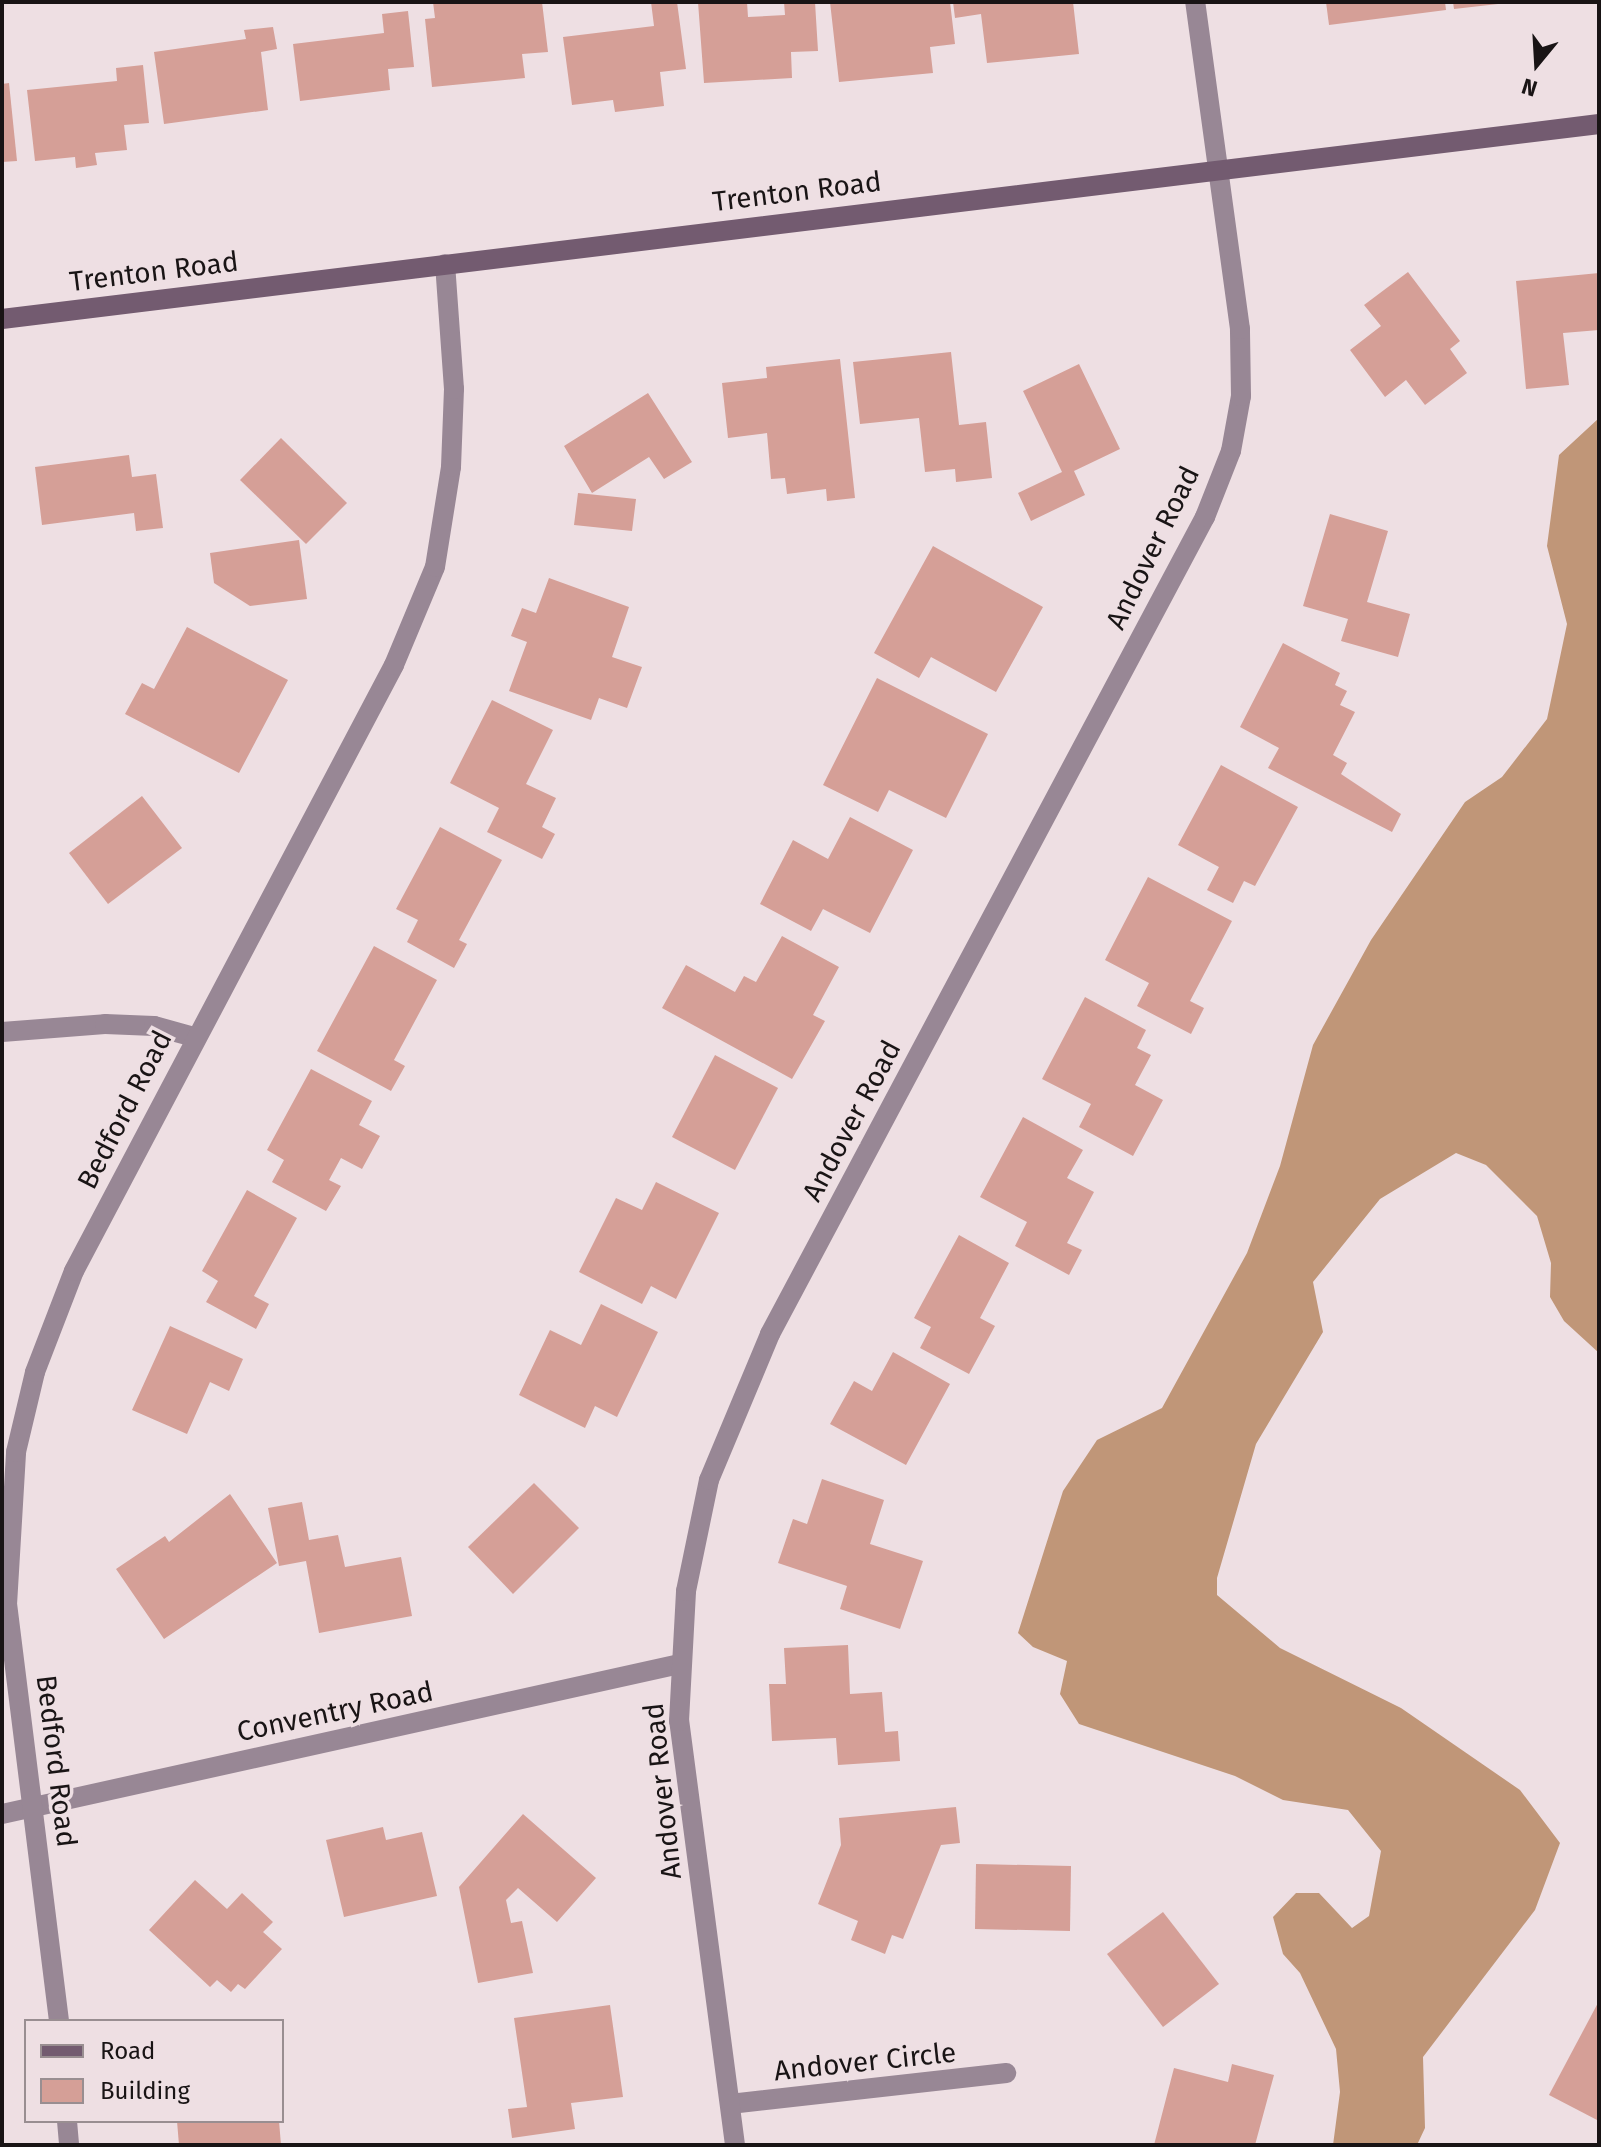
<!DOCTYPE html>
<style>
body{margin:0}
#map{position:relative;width:1601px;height:2147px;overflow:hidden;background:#eedfe3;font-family:"Fira Sans",sans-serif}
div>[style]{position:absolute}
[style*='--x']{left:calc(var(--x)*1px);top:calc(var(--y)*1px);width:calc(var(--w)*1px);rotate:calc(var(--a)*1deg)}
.forest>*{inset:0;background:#c09678}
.building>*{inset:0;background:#d59f97}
.street>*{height:20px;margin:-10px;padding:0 10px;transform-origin:10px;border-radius:10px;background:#988795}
.secondary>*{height:20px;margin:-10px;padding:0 10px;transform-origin:10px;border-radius:10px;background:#735b70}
span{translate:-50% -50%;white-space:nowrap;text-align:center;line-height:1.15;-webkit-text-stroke:7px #eedfe3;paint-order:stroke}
.street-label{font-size:28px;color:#191415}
.frame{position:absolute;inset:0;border:4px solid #191415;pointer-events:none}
.legend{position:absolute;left:24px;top:2019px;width:260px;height:104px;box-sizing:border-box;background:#eedfe3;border:2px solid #998e91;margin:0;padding:10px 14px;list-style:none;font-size:24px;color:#191415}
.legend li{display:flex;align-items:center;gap:16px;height:40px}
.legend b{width:40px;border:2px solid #998e91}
.north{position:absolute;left:1497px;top:24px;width:80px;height:80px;-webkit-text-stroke:6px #eedfe3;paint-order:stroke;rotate:198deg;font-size:22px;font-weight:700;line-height:32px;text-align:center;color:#191415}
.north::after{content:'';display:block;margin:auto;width:28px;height:36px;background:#191415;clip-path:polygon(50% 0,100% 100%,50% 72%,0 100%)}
</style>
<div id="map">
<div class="forest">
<div style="clip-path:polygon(1599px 418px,1599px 1353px,1564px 1321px,1550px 1297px,1551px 1263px,1537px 1216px,1486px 1165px,1456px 1153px,1380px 1199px,1313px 1282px,1323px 1332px,1256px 1444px,1217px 1578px,1217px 1595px,1280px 1648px,1401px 1708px,1520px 1790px,1560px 1843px,1535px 1910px,1423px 2057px,1425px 2128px,1417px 2145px,1333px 2145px,1340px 2092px,1336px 2049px,1300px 1973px,1283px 1954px,1273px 1917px,1296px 1893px,1319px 1893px,1352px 1928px,1369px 1916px,1381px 1851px,1348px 1810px,1283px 1800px,1235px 1776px,1079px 1724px,1060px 1694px,1067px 1661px,1033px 1647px,1018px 1633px,1063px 1491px,1097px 1440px,1162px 1408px,1247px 1253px,1280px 1166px,1313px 1045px,1371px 940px,1465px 802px,1502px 777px,1547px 719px,1567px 624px,1547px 546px,1559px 455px)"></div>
</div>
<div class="building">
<div style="clip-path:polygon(433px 2px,542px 2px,548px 52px,522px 54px,525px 78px,432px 87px,425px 19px,435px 18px)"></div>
<div style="clip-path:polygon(651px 2px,677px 2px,686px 69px,660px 72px,664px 106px,615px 112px,613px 100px,572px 105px,563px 37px,654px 26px)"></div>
<div style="clip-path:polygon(698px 2px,747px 2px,748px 17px,785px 15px,784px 2px,815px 2px,818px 51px,791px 52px,792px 78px,704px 83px)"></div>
<div style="clip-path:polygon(830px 2px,950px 2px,955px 44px,930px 47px,933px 73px,839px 82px)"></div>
<div style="clip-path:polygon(953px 2px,1073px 2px,1079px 54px,987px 63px,981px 14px,955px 18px)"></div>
<div style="clip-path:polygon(1326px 2px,1445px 2px,1446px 10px,1329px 25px)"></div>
<div style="clip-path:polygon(1453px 2px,1498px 2px,1498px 4px,1454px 9px)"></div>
<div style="clip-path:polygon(408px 11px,414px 67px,388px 69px,390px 90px,300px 101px,293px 44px,384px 33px,382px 14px)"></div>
<div style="clip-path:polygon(273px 27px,277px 49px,261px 52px,268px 110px,164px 124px,154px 52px,246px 39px,244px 30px)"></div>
<div style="clip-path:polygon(143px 65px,149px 123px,124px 125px,127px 150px,95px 153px,97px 165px,76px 168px,75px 157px,35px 161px,27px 90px,117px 81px,116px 68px)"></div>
<div style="clip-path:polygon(9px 83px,17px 161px,2px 162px,2px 84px)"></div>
<div style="clip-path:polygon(1408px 272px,1460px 341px,1450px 349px,1467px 373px,1425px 405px,1406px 380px,1385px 397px,1350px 350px,1381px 326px,1364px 305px)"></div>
<div style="clip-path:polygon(1599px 273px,1599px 330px,1563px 333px,1569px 385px,1526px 389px,1516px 281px)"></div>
<div style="clip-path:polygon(951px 352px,959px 425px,986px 422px,992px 478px,956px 482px,955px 469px,925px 472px,919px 418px,860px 424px,853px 362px)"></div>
<div style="clip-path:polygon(840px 359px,855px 498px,827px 501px,826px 489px,787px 494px,785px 478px,771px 479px,767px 433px,728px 438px,722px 383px,767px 378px,766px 367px)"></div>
<div style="clip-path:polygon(1079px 364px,1120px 449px,1074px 471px,1085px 495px,1031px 521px,1018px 493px,1062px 472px,1023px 391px)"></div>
<div style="clip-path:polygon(648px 393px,692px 462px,664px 479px,649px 457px,592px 493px,564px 446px)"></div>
<div style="clip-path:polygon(281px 438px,347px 503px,306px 544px,240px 480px)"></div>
<div style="clip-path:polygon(129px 455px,132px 477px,156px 474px,163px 528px,136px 531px,134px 513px,42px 525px,35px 467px)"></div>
<div style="clip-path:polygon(578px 493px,636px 499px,632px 531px,574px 525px)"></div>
<div style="clip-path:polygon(1330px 514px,1388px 531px,1367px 602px,1410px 614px,1398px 657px,1341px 641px,1348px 619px,1303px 606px)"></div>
<div style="clip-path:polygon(299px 540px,307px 599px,250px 606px,214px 583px,210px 553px)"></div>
<div style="clip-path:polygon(933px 546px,1043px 607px,996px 692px,931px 657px,919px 678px,874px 653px)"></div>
<div style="clip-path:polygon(549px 578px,629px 607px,612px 657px,642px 667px,627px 708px,599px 698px,591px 720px,509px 691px,527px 642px,511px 636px,522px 608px,536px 613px)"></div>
<div style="clip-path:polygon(187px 627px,288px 680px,239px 773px,125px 714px,142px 683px,154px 689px)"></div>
<div style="clip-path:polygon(1283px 643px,1340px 673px,1335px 685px,1347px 691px,1340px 705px,1355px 712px,1333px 755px,1347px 763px,1341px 774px,1401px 814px,1392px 832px,1268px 768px,1279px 748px,1240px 727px)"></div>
<div style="clip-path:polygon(877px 678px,988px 734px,946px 818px,889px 790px,878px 812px,823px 785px)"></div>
<div style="clip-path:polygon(492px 700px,553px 730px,526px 784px,556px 798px,542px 827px,555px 834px,542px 859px,487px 832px,499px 808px,450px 783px)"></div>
<div style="clip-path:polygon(1221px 765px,1298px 807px,1255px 886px,1244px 881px,1233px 903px,1207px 890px,1219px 867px,1178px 845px)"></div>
<div style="clip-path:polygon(142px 796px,182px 848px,108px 904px,69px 853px)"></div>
<div style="clip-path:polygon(850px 817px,913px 850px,870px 933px,823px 909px,811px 931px,760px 904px,793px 840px,828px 859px)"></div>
<div style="clip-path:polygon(440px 827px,502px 860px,459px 940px,467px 944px,454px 968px,407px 942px,418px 920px,396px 909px)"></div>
<div style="clip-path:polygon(1148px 877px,1232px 921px,1190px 1001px,1204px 1008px,1191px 1034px,1137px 1006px,1149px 983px,1105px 960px)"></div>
<div style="clip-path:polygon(782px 936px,839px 967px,813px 1015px,825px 1021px,792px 1079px,662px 1008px,686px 965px,735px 992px,744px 976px,756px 982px)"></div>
<div style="clip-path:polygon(374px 946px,437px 980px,394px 1060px,405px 1066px,391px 1091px,317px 1051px)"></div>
<div style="clip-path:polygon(1085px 997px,1146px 1030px,1137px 1048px,1151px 1055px,1135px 1085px,1163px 1100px,1133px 1156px,1079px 1127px,1091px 1104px,1042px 1079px)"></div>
<div style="clip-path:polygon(715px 1055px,778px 1088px,735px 1170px,672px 1137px)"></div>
<div style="clip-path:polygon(311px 1069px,372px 1101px,359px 1125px,380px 1136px,362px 1169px,341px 1158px,329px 1180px,341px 1186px,326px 1211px,272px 1182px,284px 1160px,267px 1150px)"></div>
<div style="clip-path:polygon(1023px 1117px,1083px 1150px,1067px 1178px,1094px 1192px,1067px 1243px,1082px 1250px,1069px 1275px,1015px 1246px,1027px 1222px,980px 1197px)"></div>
<div style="clip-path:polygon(656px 1182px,719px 1213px,676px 1299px,651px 1286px,642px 1304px,579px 1272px,616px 1198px,642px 1210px)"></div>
<div style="clip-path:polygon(247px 1190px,297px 1218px,254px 1296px,269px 1304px,256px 1329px,206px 1302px,218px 1281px,202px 1271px)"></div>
<div style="clip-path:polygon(959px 1235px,1009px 1263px,980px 1318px,995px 1326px,969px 1374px,920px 1348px,931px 1327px,914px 1318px)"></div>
<div style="clip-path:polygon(601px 1304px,658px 1332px,617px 1417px,595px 1406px,585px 1428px,519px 1395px,550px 1330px,581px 1345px)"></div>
<div style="clip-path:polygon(170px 1326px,243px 1359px,229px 1391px,210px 1382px,187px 1434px,132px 1410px)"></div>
<div style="clip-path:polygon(893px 1352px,950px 1384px,906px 1465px,830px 1424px,854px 1381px,872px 1391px)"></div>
<div style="clip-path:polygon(822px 1479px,884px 1500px,870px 1544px,923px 1561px,900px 1629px,840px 1609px,847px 1586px,778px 1563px,793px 1519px,807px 1524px)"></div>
<div style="clip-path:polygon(534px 1483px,579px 1528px,513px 1594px,468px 1547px)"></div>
<div style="clip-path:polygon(230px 1494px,277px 1563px,164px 1639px,116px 1569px,165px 1536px,169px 1542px)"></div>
<div style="clip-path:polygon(302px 1502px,309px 1540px,338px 1535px,345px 1567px,401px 1557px,412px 1616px,319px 1633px,306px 1561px,279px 1566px,268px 1508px)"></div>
<div style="clip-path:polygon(848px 1645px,850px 1694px,882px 1692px,885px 1732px,898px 1731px,900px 1761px,838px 1765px,836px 1738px,772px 1741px,769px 1684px,786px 1684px,784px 1648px)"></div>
<div style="clip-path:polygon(956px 1807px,960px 1843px,941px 1845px,903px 1939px,892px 1935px,885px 1954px,851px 1940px,858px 1921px,818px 1904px,841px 1845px,839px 1818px)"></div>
<div style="clip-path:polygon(523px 1814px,596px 1878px,557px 1922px,518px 1888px,506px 1900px,511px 1923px,522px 1921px,533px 1973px,478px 1983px,459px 1887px)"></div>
<div style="clip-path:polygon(383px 1827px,386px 1840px,422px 1832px,437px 1896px,344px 1917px,326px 1840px)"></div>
<div style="clip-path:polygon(976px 1864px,1071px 1866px,1070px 1931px,975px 1929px)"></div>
<div style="clip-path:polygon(195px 1880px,227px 1909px,242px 1893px,273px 1922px,263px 1932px,282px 1949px,245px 1989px,238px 1984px,231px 1992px,217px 1980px,210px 1987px,149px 1930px)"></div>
<div style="clip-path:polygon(1163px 1912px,1219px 1984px,1163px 2027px,1107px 1954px)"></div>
<div style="clip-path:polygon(1599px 2001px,1599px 2121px,1549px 2095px)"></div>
<div style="clip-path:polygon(610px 2005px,623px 2097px,571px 2103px,575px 2129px,512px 2138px,508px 2109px,527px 2107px,514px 2018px)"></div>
<div style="clip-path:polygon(1232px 2064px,1274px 2075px,1255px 2145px,1154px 2145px,1174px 2068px,1228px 2082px)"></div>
<div style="clip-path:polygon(177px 2121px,279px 2121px,281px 2145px,179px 2145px)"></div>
</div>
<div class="street">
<div style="--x:2;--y:1032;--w:103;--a:-4.4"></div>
<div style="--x:105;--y:1024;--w:49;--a:2.3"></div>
<div style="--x:154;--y:1026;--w:41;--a:15.4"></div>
<div style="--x:2;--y:1814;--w:694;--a:-12.48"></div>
<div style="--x:59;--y:2021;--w:419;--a:-97.1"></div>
<div style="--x:7;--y:1605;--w:153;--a:-86.6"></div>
<div style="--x:16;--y:1452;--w:82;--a:-76.6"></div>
<div style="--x:35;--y:1372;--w:108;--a:-68.9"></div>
<div style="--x:74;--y:1271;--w:685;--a:-62.16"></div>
<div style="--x:394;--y:665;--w:106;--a:-67.3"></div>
<div style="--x:435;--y:567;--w:101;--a:-80.9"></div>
<div style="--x:451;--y:467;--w:78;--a:-87.8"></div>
<div style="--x:454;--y:389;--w:125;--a:-94.1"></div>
<div style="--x:730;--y:2104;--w:278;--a:-6.4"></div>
<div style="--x:67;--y:2121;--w:24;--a:85"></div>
<div style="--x:735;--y:2145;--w:428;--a:-97.5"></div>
<div style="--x:679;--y:1721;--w:130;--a:-86.9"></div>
<div style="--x:686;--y:1591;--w:113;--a:-78.3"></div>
<div style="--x:709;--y:1480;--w:158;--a:-67.3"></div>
<div style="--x:770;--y:1334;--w:926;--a:-61.97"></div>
<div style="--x:1205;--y:517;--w:71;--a:-68.5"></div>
<div style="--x:1231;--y:451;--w:56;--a:-79.7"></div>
<div style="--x:1241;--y:396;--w:67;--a:-90.9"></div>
<div style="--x:1240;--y:329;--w:330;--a:-97.8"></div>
</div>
<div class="secondary">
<div style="--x:2;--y:319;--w:1609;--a:-6.96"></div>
</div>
<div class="street-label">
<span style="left:797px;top:192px;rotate:-7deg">Trenton Road</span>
<span style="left:154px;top:272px;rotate:-7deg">Trenton Road</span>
<span style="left:1153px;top:548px;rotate:-64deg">Andover Road</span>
<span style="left:125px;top:1110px;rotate:-63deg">Bedford Road</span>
<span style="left:852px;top:1121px;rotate:-62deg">Andover Road</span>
<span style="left:335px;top:1712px;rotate:-12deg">Conventry Road</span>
<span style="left:56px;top:1761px;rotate:83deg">Bedford Road</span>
<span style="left:663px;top:1791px;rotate:-96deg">Andover Road</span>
<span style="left:865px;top:2062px;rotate:-6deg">Andover Circle</span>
</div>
<div class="frame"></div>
<ul class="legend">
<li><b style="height:10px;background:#735b70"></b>Road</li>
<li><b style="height:22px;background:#d59f97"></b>Building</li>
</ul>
<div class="north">N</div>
</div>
